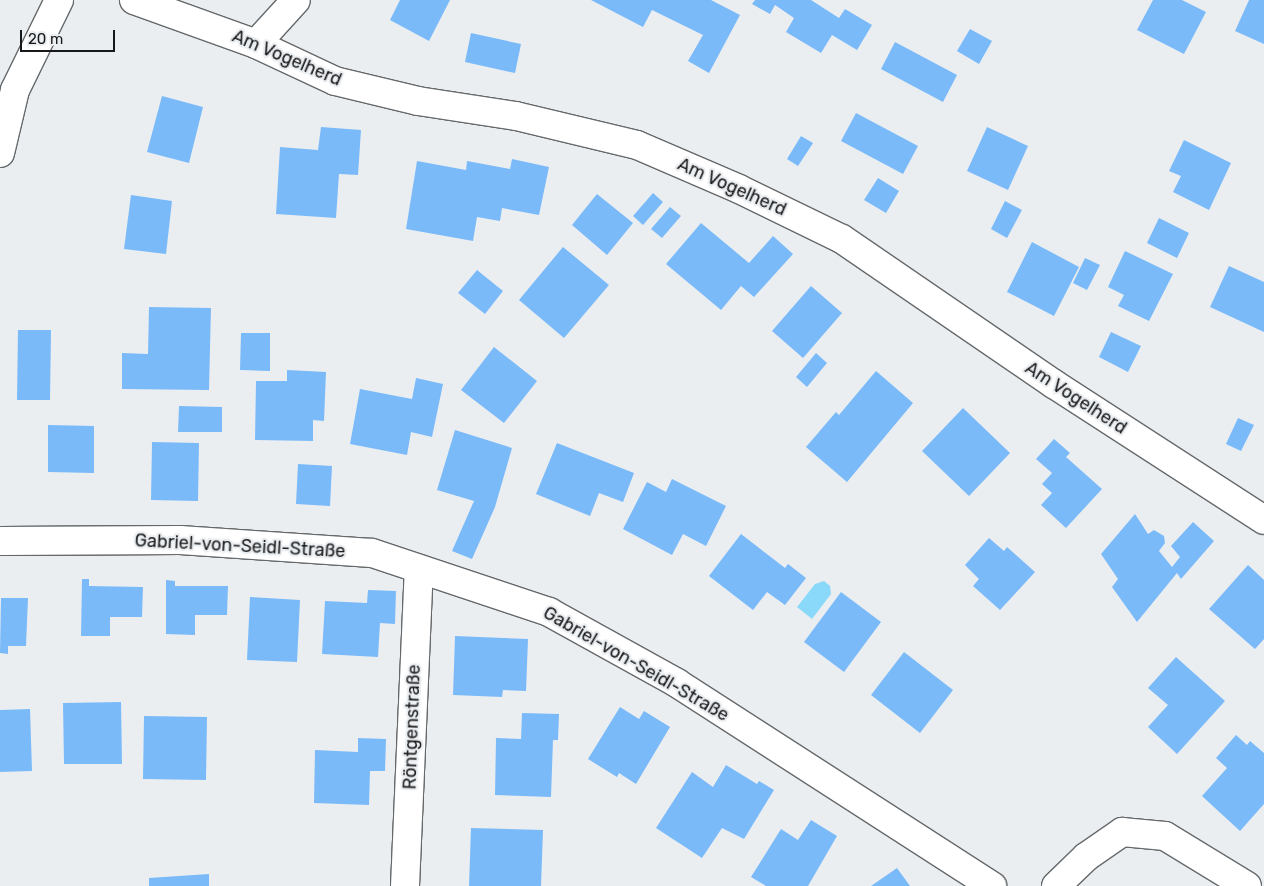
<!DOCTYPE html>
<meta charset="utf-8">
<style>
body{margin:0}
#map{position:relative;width:1264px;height:886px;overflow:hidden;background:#ebeef1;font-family:Rubik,sans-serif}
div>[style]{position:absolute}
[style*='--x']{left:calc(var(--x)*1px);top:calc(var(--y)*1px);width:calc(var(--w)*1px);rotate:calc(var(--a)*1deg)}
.water>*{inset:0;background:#8ad9fa}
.building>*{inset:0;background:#7abaf9}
.roads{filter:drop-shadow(1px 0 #66696b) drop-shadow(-1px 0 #66696b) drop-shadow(0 1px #66696b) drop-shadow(0 -1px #66696b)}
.minor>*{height:28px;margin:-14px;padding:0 14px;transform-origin:14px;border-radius:14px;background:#fff}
span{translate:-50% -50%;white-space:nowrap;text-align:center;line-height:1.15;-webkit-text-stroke:4.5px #ebeef1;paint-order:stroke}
.street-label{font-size:18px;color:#171819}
.scale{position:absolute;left:20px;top:30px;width:95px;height:22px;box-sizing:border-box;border:2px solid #171819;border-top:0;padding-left:6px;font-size:15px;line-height:18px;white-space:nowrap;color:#171819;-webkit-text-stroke:4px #ebeef1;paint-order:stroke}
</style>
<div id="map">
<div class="water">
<div style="clip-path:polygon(824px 581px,830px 586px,831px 594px,812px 619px,797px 607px,815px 584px)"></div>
</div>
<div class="building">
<div style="clip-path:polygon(400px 0,450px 0,429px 41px,390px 20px)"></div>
<div style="clip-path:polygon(591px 0,711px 0,740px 15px,709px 73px,688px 61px,703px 35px,652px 10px,643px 27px)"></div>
<div style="clip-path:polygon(755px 0,811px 0,839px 18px,845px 9px,872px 25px,857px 50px,832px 35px,821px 53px,786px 32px,794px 18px,775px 5px,770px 14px,752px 4px)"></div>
<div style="clip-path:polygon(1153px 0,1182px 0,1206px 12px,1184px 54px,1137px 30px)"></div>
<div style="clip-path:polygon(1249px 0,1264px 0,1264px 44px,1235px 31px)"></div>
<div style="clip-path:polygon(970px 29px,992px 41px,979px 64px,957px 51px)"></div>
<div style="clip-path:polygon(471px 33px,521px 44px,515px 73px,465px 62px)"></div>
<div style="clip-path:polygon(895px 42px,957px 75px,943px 102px,881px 69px)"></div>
<div style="clip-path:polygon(162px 96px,203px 107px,189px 163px,147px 152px)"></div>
<div style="clip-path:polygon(856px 113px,918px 146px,903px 174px,841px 141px)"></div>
<div style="clip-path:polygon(321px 127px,361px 130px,358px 175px,339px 174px,336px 218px,276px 214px,280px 147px,318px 150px)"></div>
<div style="clip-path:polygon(987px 127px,1028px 146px,1008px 190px,967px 171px)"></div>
<div style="clip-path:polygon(801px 136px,813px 143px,798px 166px,787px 159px)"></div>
<div style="clip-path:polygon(1184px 140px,1231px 163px,1209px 210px,1173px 192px,1181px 176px,1169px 171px)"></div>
<div style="clip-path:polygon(512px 159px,549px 167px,539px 215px,502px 208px,500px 221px,477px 217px,473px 241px,406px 229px,417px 161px,466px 170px,467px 161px,510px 169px)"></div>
<div style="clip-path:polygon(878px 178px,899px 191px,886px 213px,864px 200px)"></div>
<div style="clip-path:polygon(653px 193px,663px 202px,643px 225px,633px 216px)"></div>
<div style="clip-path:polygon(597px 194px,633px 223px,607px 255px,572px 225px)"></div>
<div style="clip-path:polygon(131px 195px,172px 201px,166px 254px,124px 249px)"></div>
<div style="clip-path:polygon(1005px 201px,1022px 210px,1007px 238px,991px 229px)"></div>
<div style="clip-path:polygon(670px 207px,681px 216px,662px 238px,651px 229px)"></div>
<div style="clip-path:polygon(1159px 218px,1189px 233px,1177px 258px,1147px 243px)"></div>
<div style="clip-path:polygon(701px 223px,749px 263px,773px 236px,793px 254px,754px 297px,741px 286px,721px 310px,666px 264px)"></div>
<div style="clip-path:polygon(1032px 242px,1079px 267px,1054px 316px,1007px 292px)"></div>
<div style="clip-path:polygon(563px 247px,609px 285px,564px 338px,519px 300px)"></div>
<div style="clip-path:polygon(1125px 251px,1173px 274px,1149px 321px,1118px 306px,1124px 295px,1108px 287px)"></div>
<div style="clip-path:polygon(1085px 258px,1100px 265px,1087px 290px,1073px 283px)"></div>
<div style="clip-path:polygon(1229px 266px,1264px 282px,1264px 332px,1210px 307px)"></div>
<div style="clip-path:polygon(477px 270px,503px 291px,485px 314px,458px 293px)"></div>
<div style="clip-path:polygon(811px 286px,842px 313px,803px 358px,772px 331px)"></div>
<div style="clip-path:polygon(149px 307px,211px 308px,209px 390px,122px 389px,122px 353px,148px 354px)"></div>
<div style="clip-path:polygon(18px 330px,51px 330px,50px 400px,17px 400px)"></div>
<div style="clip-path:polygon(1111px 332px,1141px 346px,1128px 372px,1099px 357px)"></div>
<div style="clip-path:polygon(241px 333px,270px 333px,270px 371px,240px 370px)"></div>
<div style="clip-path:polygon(494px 347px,537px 381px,504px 423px,461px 390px)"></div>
<div style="clip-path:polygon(816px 353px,827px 363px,807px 387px,796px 377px)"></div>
<div style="clip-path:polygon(287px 370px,326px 372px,324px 421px,313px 420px,313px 441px,255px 440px,256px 381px,287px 381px)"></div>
<div style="clip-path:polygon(876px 371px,913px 403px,847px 482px,806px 447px,836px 412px,839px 415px)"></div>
<div style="clip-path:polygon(416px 378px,443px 384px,432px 437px,411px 432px,407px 455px,350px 444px,360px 389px,412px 399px)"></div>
<div style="clip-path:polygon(179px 406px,222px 407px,222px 432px,178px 432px)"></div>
<div style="clip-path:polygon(963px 408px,1010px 453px,969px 496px,922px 451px)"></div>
<div style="clip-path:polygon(1238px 418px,1254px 425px,1241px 451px,1226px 444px)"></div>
<div style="clip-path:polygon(48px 425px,94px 426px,94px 473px,48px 472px)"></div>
<div style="clip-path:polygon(455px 430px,512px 448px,495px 507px,472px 559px,452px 551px,474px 501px,437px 490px)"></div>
<div style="clip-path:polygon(1054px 439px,1070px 453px,1066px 457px,1102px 489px,1066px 528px,1041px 505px,1052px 493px,1042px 484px,1052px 473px,1036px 459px)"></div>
<div style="clip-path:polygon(152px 442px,199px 443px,198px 501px,151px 500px)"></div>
<div style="clip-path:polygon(557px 443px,634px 473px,623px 502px,599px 493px,590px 516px,536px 494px)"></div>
<div style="clip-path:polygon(298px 464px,332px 466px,330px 506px,296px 504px)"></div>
<div style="clip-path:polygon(672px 479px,726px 506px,706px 546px,683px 534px,672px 555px,623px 529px,647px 482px,666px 492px)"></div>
<div style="clip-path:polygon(1135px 514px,1148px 534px,1154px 530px,1164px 536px,1165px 543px,1159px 551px,1172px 567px,1180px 557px,1171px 546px,1193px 522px,1214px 541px,1181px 579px,1177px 573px,1137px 622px,1112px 587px,1118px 579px,1101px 554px)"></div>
<div style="clip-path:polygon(741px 534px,785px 568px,788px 564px,806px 578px,785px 605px,767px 592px,753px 610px,709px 576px)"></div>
<div style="clip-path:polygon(989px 538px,1004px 551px,1007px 547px,1035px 572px,1000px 610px,973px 586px,979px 579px,965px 565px)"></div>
<div style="clip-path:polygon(1248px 565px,1264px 580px,1264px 639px,1255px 649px,1209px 609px)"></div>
<div style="clip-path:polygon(82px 579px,89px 579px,89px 586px,143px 587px,142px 617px,110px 617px,110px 636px,81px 636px)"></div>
<div style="clip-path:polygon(166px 580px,175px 581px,175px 586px,228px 586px,227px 615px,195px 615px,195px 635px,166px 634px)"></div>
<div style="clip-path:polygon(368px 590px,396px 591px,395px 624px,380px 623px,378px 657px,322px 654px,325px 601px,367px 603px)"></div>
<div style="clip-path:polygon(841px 592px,881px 622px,844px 672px,804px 642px)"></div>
<div style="clip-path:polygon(250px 597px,300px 600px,297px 662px,247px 660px)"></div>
<div style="clip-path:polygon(1px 598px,28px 598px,26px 646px,8px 646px,8px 654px,0 653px)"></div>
<div style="clip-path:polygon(455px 636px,528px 639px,526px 691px,503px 690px,502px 697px,453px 695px)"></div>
<div style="clip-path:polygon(904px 652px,953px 690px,920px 733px,871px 695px)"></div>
<div style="clip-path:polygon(1176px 657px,1225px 701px,1177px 754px,1148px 727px,1168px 705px,1148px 688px)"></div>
<div style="clip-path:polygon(121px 702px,122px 764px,64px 764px,63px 703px)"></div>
<div style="clip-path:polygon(620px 707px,639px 719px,644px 711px,670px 727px,636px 784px,619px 773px,617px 777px,588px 759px)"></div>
<div style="clip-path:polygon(30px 709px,32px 771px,0 772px,0 710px)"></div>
<div style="clip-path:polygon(522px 713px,559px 714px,558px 740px,553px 740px,551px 797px,495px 795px,496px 738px,521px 739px)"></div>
<div style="clip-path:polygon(144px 716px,207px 717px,206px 780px,143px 779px)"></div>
<div style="clip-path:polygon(1236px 735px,1247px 745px,1250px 741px,1264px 753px,1264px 804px,1240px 831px,1202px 796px,1227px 768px,1216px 758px)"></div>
<div style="clip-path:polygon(358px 738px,386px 739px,385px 771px,370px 771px,369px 805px,314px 803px,315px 750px,358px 752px)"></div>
<div style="clip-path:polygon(726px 765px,757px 784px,759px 781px,774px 790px,744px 839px,722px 828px,702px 858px,656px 828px,692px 772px,713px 787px)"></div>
<div style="clip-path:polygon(811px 820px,837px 836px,808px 886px,766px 886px,751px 877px,781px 829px,798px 840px)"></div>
<div style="clip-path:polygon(471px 828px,543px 830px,541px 886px,469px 886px)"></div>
<div style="clip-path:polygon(897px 868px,910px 886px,871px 886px)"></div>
<div style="clip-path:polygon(209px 874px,209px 886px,149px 886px,149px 878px)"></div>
</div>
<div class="roads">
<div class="minor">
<div style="--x:134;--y:0;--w:130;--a:19.8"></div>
<div style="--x:256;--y:44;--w:87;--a:25.1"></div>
<div style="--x:335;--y:81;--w:85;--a:13.5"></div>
<div style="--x:418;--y:101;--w:99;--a:8.7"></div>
<div style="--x:516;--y:116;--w:124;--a:13.5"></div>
<div style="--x:637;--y:145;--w:111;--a:23.3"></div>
<div style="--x:739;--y:189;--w:114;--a:25.9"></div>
<div style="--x:842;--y:239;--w:257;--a:34.4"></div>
<div style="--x:1054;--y:384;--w:250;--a:32.9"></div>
<div style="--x:256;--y:44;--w:59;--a:-47.7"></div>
<div style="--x:0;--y:153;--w:65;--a:-76.6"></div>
<div style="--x:15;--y:90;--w:100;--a:-63.9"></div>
<div style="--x:0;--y:541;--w:180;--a:-0.3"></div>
<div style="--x:180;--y:540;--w:192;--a:3.9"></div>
<div style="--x:372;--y:553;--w:187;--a:18.4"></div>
<div style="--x:549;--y:612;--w:146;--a:29"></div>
<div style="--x:677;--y:683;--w:375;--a:32.8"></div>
<div style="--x:405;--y:886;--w:317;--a:-87.5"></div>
<div style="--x:1056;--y:886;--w:42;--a:-44"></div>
<div style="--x:1086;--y:857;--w:44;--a:-34.8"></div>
<div style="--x:1122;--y:832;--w:43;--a:5.3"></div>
<div style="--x:1165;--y:836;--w:96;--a:31.4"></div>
</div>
</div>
<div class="street-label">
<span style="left:287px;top:58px;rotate:23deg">Am Vogelherd</span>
<span style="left:732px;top:187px;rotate:24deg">Am Vogelherd</span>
<span style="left:1076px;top:398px;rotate:33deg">Am Vogelherd</span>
<span style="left:240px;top:546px;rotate:3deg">Gabriel-von-Seidl-Straße</span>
<span style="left:636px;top:664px;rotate:30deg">Gabriel-von-Seidl-Straße</span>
<span style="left:412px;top:727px;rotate:-88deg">Röntgenstraße</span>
</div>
<div class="scale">20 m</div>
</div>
